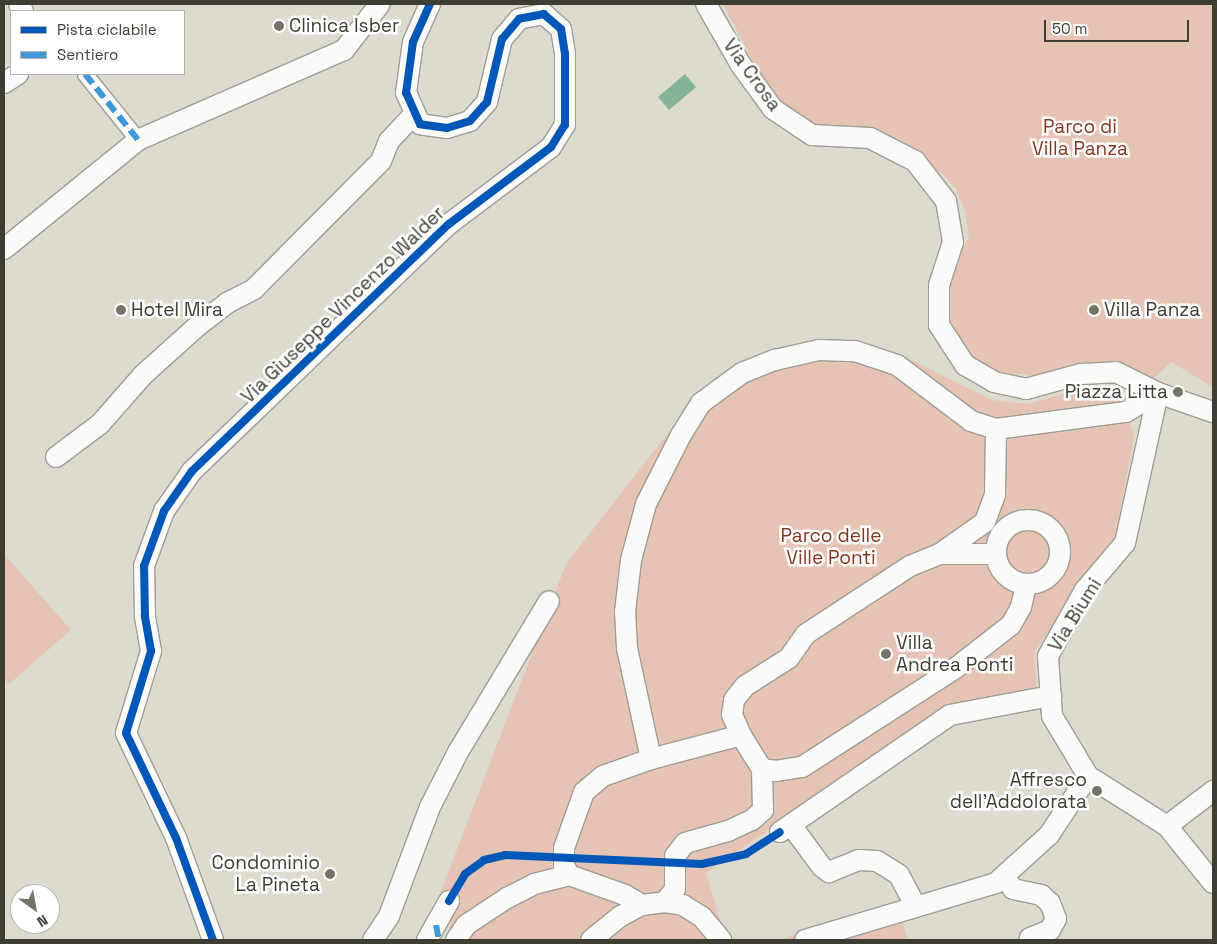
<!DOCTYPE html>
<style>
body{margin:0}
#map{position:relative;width:1217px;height:944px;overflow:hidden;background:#dddbce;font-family:"Space Grotesk",sans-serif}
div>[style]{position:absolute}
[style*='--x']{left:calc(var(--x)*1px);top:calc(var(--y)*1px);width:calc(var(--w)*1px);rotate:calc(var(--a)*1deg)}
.green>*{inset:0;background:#e5c4b5}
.water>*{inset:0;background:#84b29a}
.roads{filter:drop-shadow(1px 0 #9e9c93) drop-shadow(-1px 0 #9e9c93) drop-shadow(0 1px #9e9c93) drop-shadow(0 -1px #9e9c93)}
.pedestrian>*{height:15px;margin:-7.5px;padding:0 7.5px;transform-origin:7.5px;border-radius:7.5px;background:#fafaf8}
.minor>*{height:20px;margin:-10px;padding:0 10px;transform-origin:10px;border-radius:10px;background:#fafaf8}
.minor>.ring{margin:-10px;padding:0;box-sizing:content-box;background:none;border:20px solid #fafaf8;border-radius:50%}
.quiet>*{height:6px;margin-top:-3px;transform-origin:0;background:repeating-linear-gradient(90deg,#3f99d8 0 12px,transparent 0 18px)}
.cycleway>*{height:8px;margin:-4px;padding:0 4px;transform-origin:4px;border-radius:4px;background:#0057b8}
.dots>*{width:14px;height:14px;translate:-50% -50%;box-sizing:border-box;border:2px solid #fff;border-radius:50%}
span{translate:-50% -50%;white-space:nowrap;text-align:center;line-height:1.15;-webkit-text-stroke:5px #fff;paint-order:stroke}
.poi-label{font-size:19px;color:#3e3d34}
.left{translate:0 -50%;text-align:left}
.right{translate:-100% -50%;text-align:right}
.street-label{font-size:19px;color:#3e3d34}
.park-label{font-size:19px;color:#84371f}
.frame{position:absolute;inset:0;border:5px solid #3e3d34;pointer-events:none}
.legend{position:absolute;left:10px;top:10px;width:175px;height:65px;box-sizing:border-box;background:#fff;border:1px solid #b2b1ae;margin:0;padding:6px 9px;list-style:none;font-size:15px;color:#3e3d34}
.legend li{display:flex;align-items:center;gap:10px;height:25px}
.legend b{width:25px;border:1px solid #b2b1ae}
.north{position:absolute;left:10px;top:884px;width:50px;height:50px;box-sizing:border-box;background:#fff;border:1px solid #b2b1ae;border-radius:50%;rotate:148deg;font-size:14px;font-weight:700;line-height:20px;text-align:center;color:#3e3d34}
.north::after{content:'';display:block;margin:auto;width:18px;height:22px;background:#76746a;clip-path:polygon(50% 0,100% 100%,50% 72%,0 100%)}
.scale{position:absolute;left:1044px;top:20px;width:145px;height:22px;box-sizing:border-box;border:2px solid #3e3d34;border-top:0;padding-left:6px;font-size:15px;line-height:18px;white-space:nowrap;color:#3e3d34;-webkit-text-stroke:4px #fff;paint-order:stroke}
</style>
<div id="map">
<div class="green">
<div style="clip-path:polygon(723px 4px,1213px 4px,1213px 387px,1171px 362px,1147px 385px,1120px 365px,1100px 362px,1074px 364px,1043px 378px,1021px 374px,996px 376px,976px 364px,957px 342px,950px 323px,939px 325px,939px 285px,969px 238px,965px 211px,956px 189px,944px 175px,895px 140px,832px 132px,799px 123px,774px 102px)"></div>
<div style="clip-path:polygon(838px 341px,895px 352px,992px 400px,1027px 404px,1096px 385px,1114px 392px,1126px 412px,1134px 436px,1115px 540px,1034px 652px,1037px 689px,945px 709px,706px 873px,726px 940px,447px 940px,451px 920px,433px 912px,566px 564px,692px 402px)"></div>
<div style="clip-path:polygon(4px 554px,71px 630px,9px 684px,4px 678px)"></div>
<div style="clip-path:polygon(897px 906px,908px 940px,777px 940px,871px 914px)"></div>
</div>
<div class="water">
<div style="clip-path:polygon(685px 74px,696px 87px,669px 110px,658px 97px)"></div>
</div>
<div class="roads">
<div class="pedestrian">
<div style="--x:85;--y:74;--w:85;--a:51.2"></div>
</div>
<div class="minor">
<div style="--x:19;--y:4;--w:8;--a:60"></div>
<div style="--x:706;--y:4;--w:70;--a:60.2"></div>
<div style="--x:741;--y:65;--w:54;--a:54"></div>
<div style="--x:773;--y:109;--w:47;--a:33.7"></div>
<div style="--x:812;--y:135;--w:58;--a:3"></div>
<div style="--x:870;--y:138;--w:51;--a:27.1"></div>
<div style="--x:915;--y:161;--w:51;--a:52.2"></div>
<div style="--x:946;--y:201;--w:42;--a:80.3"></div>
<div style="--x:953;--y:242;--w:45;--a:108"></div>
<div style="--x:939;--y:285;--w:40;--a:90"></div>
<div style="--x:939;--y:325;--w:48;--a:57"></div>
<div style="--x:965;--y:365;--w:34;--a:30"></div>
<div style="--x:994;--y:382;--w:33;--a:12"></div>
<div style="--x:1026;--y:389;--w:57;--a:-15.3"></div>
<div style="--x:1081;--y:374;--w:35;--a:-3"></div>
<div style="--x:1116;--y:372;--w:47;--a:26.6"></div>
<div style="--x:1158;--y:393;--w:58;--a:19.1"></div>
<div style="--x:4;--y:83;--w:17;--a:-33"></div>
<div style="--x:4;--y:249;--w:173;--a:-39.1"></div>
<div style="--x:138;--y:140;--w:225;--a:-23.6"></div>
<div style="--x:344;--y:50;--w:58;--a:-52"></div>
<div style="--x:1158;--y:393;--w:154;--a:102.4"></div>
<div style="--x:1125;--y:543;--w:62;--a:130.4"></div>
<div style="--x:1085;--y:590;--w:76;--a:119.3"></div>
<div style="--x:1048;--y:656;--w:60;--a:86.2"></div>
<div style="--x:1052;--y:716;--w:70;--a:59"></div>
<div style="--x:1088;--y:776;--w:93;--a:32.3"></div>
<div style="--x:1167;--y:826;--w:58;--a:-37.3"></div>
<div style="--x:56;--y:457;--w:55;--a:-36.9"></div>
<div style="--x:100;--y:424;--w:65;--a:-48.7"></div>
<div style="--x:143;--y:375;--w:69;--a:-42"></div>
<div style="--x:194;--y:329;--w:42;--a:-38.2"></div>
<div style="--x:227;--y:303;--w:30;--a:-27"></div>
<div style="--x:254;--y:289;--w:180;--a:-45.2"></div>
<div style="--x:381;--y:161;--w:22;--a:-68"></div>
<div style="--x:389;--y:141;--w:38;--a:-47"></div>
<div class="ring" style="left:996px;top:520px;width:44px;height:44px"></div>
<div style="--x:944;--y:551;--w:50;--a:-35.3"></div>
<div style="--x:985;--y:522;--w:29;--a:-70"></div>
<div style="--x:995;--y:495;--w:66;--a:-89.1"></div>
<div style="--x:651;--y:759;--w:114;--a:-102.2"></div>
<div style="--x:627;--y:648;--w:36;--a:-93"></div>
<div style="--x:625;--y:612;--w:52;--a:-83.4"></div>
<div style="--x:631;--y:560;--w:58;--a:-75"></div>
<div style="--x:646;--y:504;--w:77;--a:-63.1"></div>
<div style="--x:681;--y:435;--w:38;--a:-58"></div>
<div style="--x:701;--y:403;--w:51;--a:-36.2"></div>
<div style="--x:742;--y:373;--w:35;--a:-22"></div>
<div style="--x:775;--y:360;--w:45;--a:-12.8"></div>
<div style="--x:819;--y:350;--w:36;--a:2"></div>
<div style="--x:855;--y:351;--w:44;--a:18.4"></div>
<div style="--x:897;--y:365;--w:93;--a:37.1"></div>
<div style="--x:971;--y:421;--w:26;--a:18"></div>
<div style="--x:996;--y:429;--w:131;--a:-7.5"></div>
<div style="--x:1126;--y:412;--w:37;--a:-31"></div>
<div style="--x:762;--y:769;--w:14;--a:8"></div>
<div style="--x:776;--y:771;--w:26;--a:-9"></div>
<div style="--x:802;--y:767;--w:184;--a:-32.8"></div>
<div style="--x:957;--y:667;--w:68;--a:-37.9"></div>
<div style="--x:1011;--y:625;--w:21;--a:-61"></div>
<div style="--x:1021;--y:607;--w:23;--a:-77"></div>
<div style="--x:791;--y:825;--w:52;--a:53.6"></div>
<div style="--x:822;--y:867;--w:9;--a:36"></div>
<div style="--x:829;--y:872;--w:32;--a:-22"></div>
<div style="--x:859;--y:860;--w:18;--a:3"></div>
<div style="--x:877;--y:861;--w:26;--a:32"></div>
<div style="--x:899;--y:875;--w:36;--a:62"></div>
<div style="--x:1167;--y:826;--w:73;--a:51.1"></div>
<div style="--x:780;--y:832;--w:206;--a:-34.5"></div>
<div style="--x:950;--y:715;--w:103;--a:-10.7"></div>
<div style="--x:1004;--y:876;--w:16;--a:55"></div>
<div style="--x:1013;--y:889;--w:29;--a:12"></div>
<div style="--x:1041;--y:895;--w:12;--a:42"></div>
<div style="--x:1050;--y:903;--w:17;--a:69"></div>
<div style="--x:1056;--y:919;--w:13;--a:119"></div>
<div style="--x:1050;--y:930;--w:22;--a:158"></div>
<div style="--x:665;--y:902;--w:16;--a:-52"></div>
<div style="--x:675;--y:889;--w:33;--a:-90"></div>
<div style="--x:675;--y:856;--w:16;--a:-52"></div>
<div style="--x:685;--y:843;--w:45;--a:-15.6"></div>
<div style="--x:728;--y:831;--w:26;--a:-25"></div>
<div style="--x:752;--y:820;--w:15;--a:-42"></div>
<div style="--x:763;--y:810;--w:41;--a:-91.4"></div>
<div style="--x:762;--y:769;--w:40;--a:-122"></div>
<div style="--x:642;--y:905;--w:20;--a:-150"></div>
<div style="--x:625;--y:895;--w:59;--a:-160.3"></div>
<div style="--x:569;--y:875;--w:11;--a:-117"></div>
<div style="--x:564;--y:865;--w:17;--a:-90"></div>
<div style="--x:564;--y:848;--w:59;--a:-70.3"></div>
<div style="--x:584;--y:792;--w:25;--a:-40"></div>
<div style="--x:603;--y:776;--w:51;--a:-19.5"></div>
<div style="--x:651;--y:759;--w:93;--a:-14.9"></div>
<div style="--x:741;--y:735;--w:22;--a:-114"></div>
<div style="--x:732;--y:715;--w:15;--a:-82"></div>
<div style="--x:734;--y:700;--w:18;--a:-52"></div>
<div style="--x:745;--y:686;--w:52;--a:-32.5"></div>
<div style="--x:789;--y:658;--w:29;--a:-55"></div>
<div style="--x:806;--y:634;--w:124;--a:-33.2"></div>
<div style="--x:910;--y:566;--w:31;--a:-22"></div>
<div style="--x:939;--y:554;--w:57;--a:0"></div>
<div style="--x:213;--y:940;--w:109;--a:-109.9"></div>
<div style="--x:176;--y:838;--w:116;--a:-115.5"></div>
<div style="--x:126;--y:733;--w:86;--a:-73"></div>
<div style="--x:151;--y:651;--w:36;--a:-100"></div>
<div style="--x:145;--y:616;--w:50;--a:-91.1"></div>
<div style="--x:144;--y:566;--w:59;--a:-70"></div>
<div style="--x:164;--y:511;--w:49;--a:-55"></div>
<div style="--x:192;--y:471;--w:356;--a:-43.9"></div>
<div style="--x:449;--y:224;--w:128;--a:-37"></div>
<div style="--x:551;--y:147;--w:26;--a:-58"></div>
<div style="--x:565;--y:125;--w:71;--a:-90"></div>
<div style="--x:565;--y:54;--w:25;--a:-99"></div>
<div style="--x:561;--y:29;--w:23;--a:-139"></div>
<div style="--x:544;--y:14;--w:25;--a:169"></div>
<div style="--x:519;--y:19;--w:26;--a:130"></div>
<div style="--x:502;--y:39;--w:65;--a:103.4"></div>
<div style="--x:487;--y:102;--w:25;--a:132"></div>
<div style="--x:470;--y:121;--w:24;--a:163"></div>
<div style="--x:447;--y:128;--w:27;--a:-172"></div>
<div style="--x:420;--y:124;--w:34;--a:-114"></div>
<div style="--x:406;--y:93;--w:51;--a:-82.2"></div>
<div style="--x:413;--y:42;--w:42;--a:-65.9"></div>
<div style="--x:373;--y:940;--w:29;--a:-56"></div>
<div style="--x:389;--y:916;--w:116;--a:-69.4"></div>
<div style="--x:430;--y:807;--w:62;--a:-63"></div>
<div style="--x:458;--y:752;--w:176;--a:-58.9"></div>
<div style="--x:427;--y:940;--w:45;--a:-60.6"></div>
<div style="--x:456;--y:940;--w:18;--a:-56"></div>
<div style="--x:466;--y:925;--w:49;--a:-33.4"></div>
<div style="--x:507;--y:898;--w:30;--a:-27"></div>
<div style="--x:534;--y:884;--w:36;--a:-14"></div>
<div style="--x:591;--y:940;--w:38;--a:-39"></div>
<div style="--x:621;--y:916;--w:24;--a:-28"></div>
<div style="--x:642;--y:905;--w:23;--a:-7"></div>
<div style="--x:665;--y:902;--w:18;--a:9"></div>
<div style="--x:683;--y:905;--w:22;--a:32"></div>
<div style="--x:702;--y:917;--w:30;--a:50"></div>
<div style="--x:805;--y:940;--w:199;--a:-16.6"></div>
<div style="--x:996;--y:883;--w:72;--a:-42.2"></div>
<div style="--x:1049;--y:835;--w:71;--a:-56.5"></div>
</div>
</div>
<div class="quiet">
<div style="--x:85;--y:74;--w:85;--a:51.2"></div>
<div style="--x:436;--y:925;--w:15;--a:79"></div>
</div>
<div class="cycleway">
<div style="--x:449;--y:901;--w:31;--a:-59"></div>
<div style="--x:465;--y:874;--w:24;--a:-36"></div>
<div style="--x:484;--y:860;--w:22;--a:-13"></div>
<div style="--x:505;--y:855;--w:197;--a:2.6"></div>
<div style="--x:702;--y:864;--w:45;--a:-12.8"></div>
<div style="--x:746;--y:854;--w:40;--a:-32.9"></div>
<div style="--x:213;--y:940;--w:109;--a:-109.9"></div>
<div style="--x:176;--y:838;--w:116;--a:-115.5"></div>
<div style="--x:126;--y:733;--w:86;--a:-73"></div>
<div style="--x:151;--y:651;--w:36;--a:-100"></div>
<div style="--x:145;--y:616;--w:50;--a:-91.1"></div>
<div style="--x:144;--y:566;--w:59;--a:-70"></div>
<div style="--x:164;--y:511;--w:49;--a:-55"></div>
<div style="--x:192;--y:471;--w:356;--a:-43.9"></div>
<div style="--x:449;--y:224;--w:128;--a:-37"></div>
<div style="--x:551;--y:147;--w:26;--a:-58"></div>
<div style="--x:565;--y:125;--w:71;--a:-90"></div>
<div style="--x:565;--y:54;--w:25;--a:-99"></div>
<div style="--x:561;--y:29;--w:23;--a:-139"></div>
<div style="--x:544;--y:14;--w:25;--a:169"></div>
<div style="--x:519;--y:19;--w:26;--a:130"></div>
<div style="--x:502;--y:39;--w:65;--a:103.4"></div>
<div style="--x:487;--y:102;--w:25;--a:132"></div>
<div style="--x:470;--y:121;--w:24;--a:163"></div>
<div style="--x:447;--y:128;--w:27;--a:-172"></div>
<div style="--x:420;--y:124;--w:34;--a:-114"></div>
<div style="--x:406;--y:93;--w:51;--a:-82.2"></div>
<div style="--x:413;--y:42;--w:42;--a:-65.9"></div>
</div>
<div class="dots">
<div style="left:279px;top:26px;background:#76746a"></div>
<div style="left:121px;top:310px;background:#76746a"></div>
<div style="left:1094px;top:310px;background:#76746a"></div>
<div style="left:1178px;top:392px;background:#76746a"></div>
<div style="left:886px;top:654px;background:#76746a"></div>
<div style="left:1097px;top:791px;background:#76746a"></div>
<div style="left:330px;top:874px;background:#76746a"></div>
</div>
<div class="poi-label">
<span class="left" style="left:289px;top:26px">Clinica Isber</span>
<span class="left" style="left:131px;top:310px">Hotel Mira</span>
<span class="left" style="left:1104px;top:310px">Villa Panza</span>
<span class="right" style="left:1168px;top:392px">Piazza Litta</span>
<span class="left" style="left:896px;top:654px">Villa<br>Andrea Ponti</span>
<span class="right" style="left:1087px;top:791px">Affresco<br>dell'Addolorata</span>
<span class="right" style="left:320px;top:874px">Condominio<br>La Pineta</span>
</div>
<div class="street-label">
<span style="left:752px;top:75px;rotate:54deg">Via Crosa</span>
<span style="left:343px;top:305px;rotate:-44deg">Via Giuseppe Vincenzo Walder</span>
<span style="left:1075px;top:615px;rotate:-58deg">Via Biumi</span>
</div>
<div class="park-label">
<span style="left:1080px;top:138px">Parco di<br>Villa Panza</span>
<span style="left:831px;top:547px">Parco delle<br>Ville Ponti</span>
</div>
<div class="frame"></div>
<ul class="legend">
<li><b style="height:6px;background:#0057b8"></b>Pista ciclabile</li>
<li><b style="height:6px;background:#3f99d8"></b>Sentiero</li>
</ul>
<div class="north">N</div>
<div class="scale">50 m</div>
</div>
